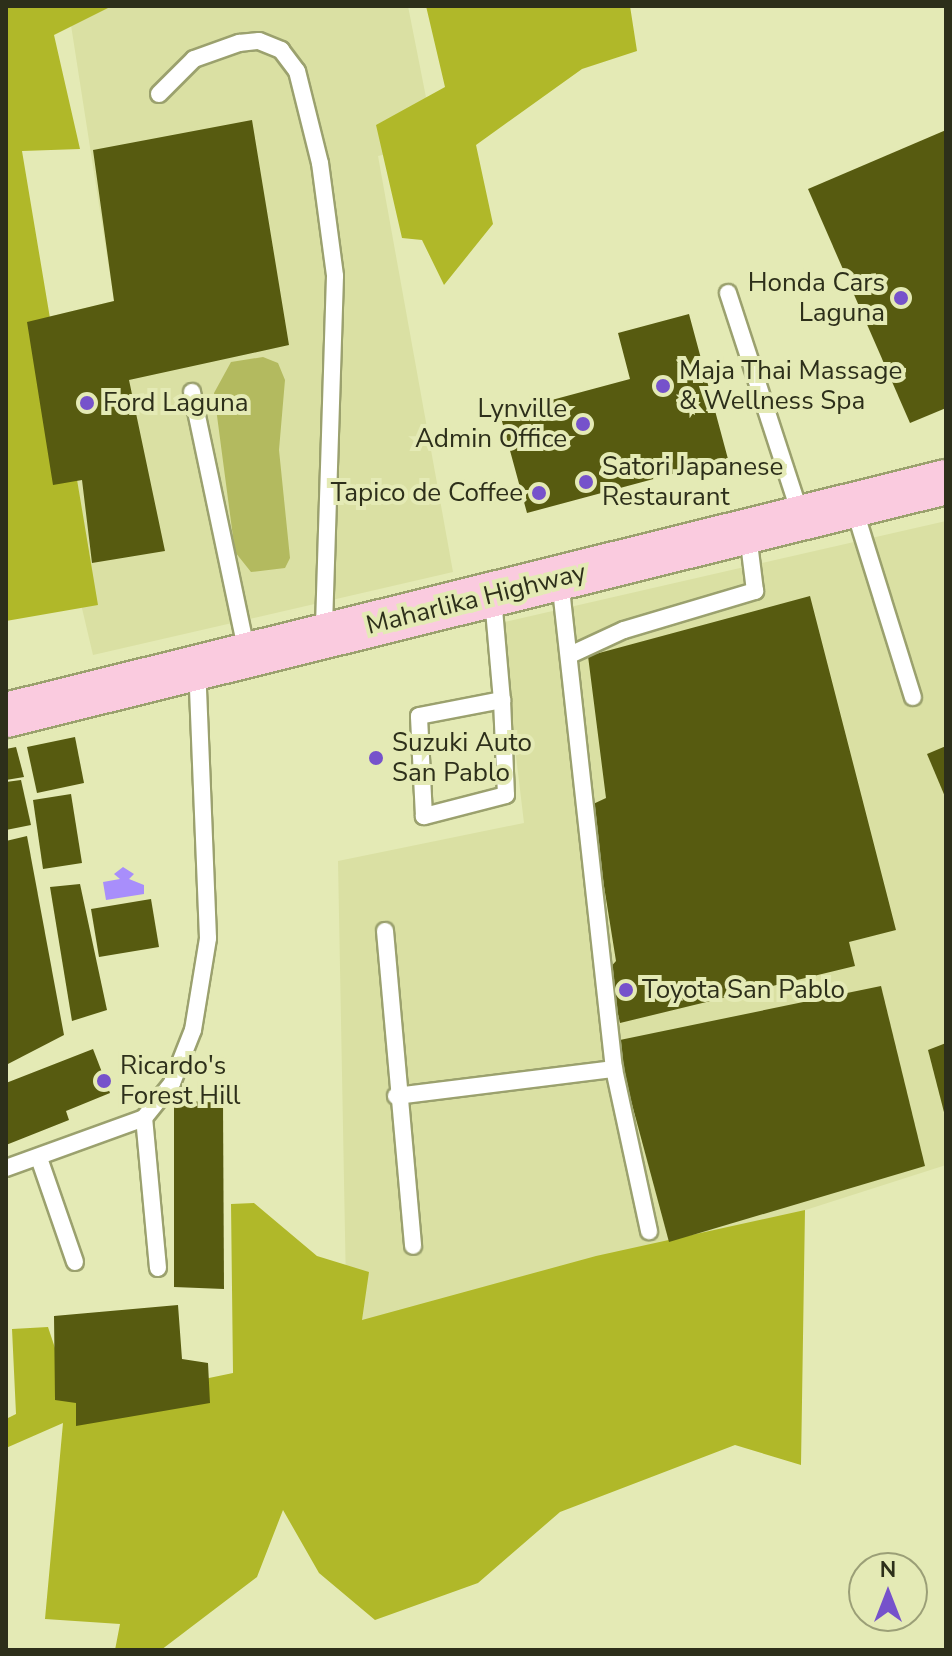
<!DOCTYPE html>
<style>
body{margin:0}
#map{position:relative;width:952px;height:1656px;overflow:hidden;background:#e4eab5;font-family:"Nunito Sans",sans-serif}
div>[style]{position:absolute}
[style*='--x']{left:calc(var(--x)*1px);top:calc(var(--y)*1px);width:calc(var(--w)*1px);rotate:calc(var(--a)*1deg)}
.built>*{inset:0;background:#dae0a3}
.green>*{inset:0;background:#b3ba5f}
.forest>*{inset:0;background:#b0b829}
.water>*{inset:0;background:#a88efb}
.building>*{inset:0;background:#575b10}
.roads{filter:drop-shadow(2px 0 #9ba16e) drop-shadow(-2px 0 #9ba16e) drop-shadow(0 2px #9ba16e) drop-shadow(0 -2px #9ba16e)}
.lane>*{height:16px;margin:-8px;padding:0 8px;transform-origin:8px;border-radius:8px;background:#fff}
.primary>*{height:44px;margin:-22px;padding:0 22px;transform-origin:22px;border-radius:22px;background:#facbdf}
.dots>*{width:22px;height:22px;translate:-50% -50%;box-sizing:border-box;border:4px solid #e4eab5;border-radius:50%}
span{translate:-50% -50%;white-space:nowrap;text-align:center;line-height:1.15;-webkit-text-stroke:8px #e4eab5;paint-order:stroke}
.poi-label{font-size:26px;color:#2d2f1a}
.right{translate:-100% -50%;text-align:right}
.left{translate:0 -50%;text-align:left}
.street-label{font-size:26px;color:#2d2f1a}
.frame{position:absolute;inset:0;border:8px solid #2d2f1a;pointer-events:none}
.north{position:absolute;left:848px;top:1552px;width:80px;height:80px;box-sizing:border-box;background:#e4eab5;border:2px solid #9b9f77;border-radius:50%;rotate:0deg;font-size:22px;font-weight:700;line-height:32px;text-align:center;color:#2d2f1a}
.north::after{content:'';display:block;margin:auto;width:28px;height:36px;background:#7652cb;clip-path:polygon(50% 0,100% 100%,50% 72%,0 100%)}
</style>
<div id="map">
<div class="built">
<div style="clip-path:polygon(68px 6px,408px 6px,435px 143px,378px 156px,453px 572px,93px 655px,53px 485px,27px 322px,114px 301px)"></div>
<div style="clip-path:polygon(946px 521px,946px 1165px,765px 1223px,347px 1340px,338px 861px,524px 823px,500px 623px)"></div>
</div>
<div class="green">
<div style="clip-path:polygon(263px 357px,278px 363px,285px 380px,279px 450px,290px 558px,285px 568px,251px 572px,235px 552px,214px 393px,231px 362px)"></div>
</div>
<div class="forest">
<div style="clip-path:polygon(6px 6px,112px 6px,54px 35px,80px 149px,22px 151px,98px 605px,6px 621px)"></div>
<div style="clip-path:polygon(426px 6px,630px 6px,637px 51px,582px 69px,476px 145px,493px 224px,444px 285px,422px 240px,402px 238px,376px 125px,445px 87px)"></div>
<div style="clip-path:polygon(254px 1203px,317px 1256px,369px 1272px,362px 1320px,596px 1256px,805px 1210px,801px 1465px,735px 1445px,560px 1512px,478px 1583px,375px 1620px,319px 1573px,283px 1510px,257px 1577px,161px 1650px,115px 1650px,120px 1624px,45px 1619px,63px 1423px,6px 1448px,6px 1419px,16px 1414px,12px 1329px,48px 1327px,64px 1375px,84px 1404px,233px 1373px,231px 1204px)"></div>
</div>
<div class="water">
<div style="clip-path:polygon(123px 867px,134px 874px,129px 879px,144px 885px,144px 894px,106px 900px,103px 882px,120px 879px,114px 874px)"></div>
</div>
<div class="building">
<div style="clip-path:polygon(252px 120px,289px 345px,129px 380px,165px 551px,92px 563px,82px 480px,53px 485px,27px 322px,114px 301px,93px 150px)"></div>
<div style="clip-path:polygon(946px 130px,946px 408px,910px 423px,808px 189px)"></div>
<div style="clip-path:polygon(689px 314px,728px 459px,527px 513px,500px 414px,630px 379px,618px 333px)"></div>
<div style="clip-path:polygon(810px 596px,896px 930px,849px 942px,855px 966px,620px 1023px,608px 970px,616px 961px,591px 805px,606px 798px,588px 656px)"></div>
<div style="clip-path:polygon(75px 737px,84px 783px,37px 793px,27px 747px)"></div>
<div style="clip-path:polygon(946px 746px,946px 799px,927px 754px)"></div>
<div style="clip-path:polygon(16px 747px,24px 777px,6px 780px,6px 749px)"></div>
<div style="clip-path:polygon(21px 780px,31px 825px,6px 830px,6px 782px)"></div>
<div style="clip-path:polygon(71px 794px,82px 863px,43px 869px,33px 800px)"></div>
<div style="clip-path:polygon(27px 836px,64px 1035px,6px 1065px,6px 841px)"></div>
<div style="clip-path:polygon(80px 884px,107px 1010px,72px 1021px,50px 887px)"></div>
<div style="clip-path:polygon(151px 899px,159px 947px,99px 957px,91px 909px)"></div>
<div style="clip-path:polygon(881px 986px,925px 1166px,669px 1242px,615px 1041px)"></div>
<div style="clip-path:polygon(946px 1043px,946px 1116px,945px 1116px,928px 1050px)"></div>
<div style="clip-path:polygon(93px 1049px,110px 1093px,66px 1111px,69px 1120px,6px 1145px,6px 1083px)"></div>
<div style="clip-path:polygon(174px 1100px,223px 1103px,224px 1289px,174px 1287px)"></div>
<div style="clip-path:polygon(178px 1305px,182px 1359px,208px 1363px,210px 1403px,76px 1426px,76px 1403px,55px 1400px,54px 1316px)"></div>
</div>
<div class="roads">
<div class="lane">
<div style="--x:159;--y:94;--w:49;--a:-45"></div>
<div style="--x:194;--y:59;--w:48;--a:-19.6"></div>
<div style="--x:239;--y:43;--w:20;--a:-6"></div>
<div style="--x:259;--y:41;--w:24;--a:22"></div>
<div style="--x:281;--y:50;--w:26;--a:53"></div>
<div style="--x:297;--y:71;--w:95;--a:76"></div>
<div style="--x:320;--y:163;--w:114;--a:82.4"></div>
<div style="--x:335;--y:276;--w:359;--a:91.8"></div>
<div style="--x:728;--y:293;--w:235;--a:71.9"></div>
<div style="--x:192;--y:392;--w:268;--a:78.1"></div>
<div style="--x:854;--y:508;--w:198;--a:72.7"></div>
<div style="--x:560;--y:580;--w:492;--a:83.7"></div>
<div style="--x:614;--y:1069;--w:166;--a:77.8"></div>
<div style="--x:493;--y:598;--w:102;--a:85"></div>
<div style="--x:502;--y:700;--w:95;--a:87.6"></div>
<div style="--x:506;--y:795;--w:85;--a:165.6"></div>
<div style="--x:424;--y:816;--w:100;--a:-92.9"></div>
<div style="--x:419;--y:716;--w:85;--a:-10.9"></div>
<div style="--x:572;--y:654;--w:57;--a:-24.8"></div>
<div style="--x:624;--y:630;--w:137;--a:-16.6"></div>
<div style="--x:755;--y:591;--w:56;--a:-97.1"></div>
<div style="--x:385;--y:931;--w:316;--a:84.9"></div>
<div style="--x:396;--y:1096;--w:220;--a:-7.1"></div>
<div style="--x:39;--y:1158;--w:110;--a:70.9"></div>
<div style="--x:6;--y:1168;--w:147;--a:-19.9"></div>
<div style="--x:158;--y:1268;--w:151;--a:-95.3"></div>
<div style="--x:144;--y:1118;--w:45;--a:-51.3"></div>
<div style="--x:172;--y:1083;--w:57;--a:-68.4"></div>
<div style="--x:193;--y:1030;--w:93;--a:-80.7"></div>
<div style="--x:208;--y:938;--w:269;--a:-92.3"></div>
</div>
<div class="primary">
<div style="--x:6;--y:715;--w:968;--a:-13.92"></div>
</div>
</div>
<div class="dots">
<div style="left:901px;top:298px;background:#7652cb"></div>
<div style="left:663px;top:386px;background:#7652cb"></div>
<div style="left:87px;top:403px;background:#7652cb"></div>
<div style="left:583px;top:424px;background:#7652cb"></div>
<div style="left:586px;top:482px;background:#7652cb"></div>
<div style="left:539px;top:493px;background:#7652cb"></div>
<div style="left:376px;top:758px;background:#7652cb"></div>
<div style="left:626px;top:990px;background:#7652cb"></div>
<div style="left:104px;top:1081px;background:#7652cb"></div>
</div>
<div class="poi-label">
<span class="right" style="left:885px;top:298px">Honda Cars<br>Laguna</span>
<span class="left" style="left:679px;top:386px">Maja Thai Massage<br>&amp; Wellness Spa</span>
<span class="left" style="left:103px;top:403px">Ford Laguna</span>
<span class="right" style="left:567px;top:424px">Lynville<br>Admin Office</span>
<span class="left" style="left:602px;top:482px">Satori Japanese<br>Restaurant</span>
<span class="right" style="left:523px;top:493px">Tapico de Coffee</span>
<span class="left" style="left:392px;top:758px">Suzuki Auto<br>San Pablo</span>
<span class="left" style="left:642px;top:990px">Toyota San Pablo</span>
<span class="left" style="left:120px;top:1081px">Ricardo's<br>Forest Hill</span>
</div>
<div class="street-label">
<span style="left:476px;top:599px;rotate:-14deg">Maharlika Highway</span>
</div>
<div class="frame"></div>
<div class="north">N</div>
</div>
